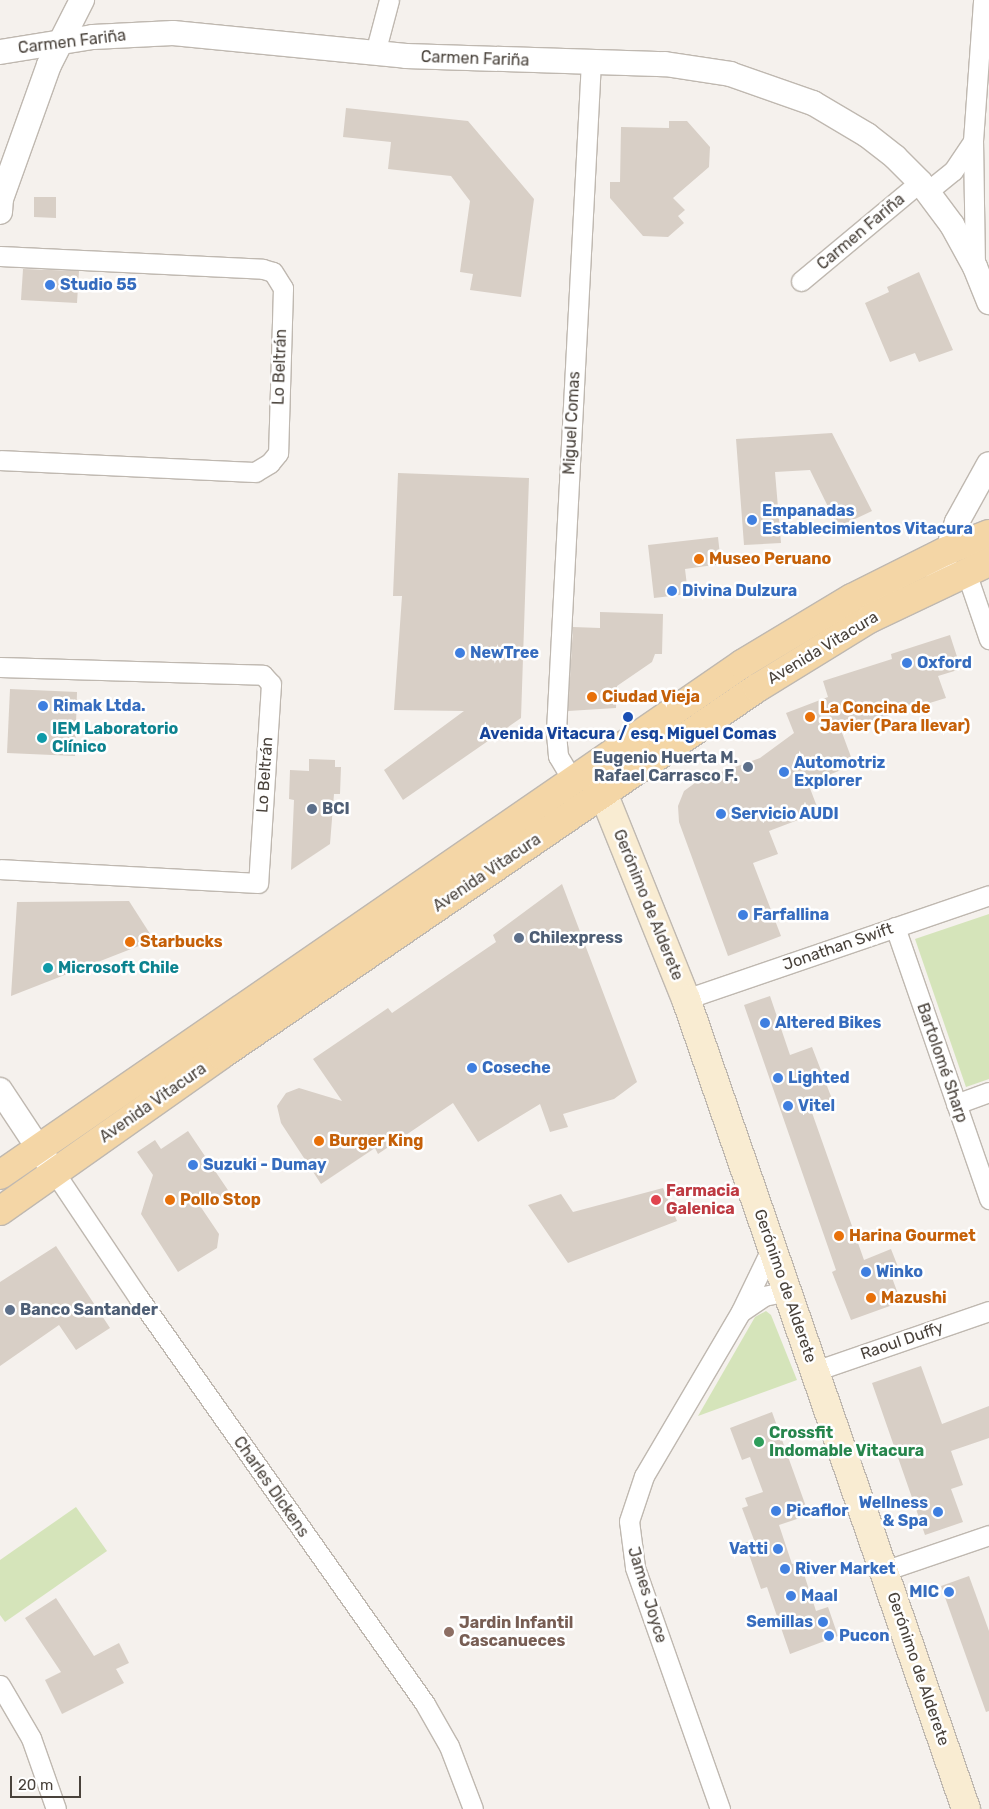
<!DOCTYPE html>
<meta charset="utf-8">
<style>
body{margin:0}
#map{position:relative;width:989px;height:1809px;overflow:hidden;background:#f5f1ed;font-family:Rubik,sans-serif}
div>[style]{position:absolute}
[style*='--x']{left:calc(var(--x)*1px);top:calc(var(--y)*1px);width:calc(var(--w)*1px);rotate:calc(var(--a)*1deg)}
.green>*{inset:0;background:#d5e4ba}
.building>*{inset:0;background:#d8cfc6}
.roads{filter:drop-shadow(1px 0 #bfb8b0) drop-shadow(-1px 0 #bfb8b0) drop-shadow(0 1px #bfb8b0) drop-shadow(0 -1px #bfb8b0)}
.minor>*{height:19px;margin:-9.5px;padding:0 9.5px;transform-origin:9.5px;border-radius:9.5px;background:#fff}
.tertiary>*{height:24px;margin:-12px;padding:0 12px;transform-origin:12px;border-radius:12px;background:#fff}
.secondary>*{height:28px;margin:-14px;padding:0 14px;transform-origin:14px;border-radius:14px;background:#f9ecd2}
.primary>*{height:28px;margin:-14px;padding:0 14px;transform-origin:14px;border-radius:14px;background:#f4d6a6}
.dots>*{width:14px;height:14px;translate:-50% -50%;box-sizing:border-box;border:2px solid #fff;border-radius:50%}
span{translate:-50% -50%;white-space:nowrap;text-align:center;line-height:1.15;-webkit-text-stroke:5px #fff;paint-order:stroke}
.street-label{font-size:16px;color:#49423b}
.shop-label{font-size:16px;color:#366cbe;font-weight:700}
.left{translate:0 -50%;text-align:left}
.right{translate:-100% -50%;text-align:right}
.food-label{font-size:16px;color:#c56008;font-weight:700}
.culture-label{font-size:16px;color:#0d838f;font-weight:700}
.transit-label{font-size:16px;color:#164399;font-weight:700}
.service-label{font-size:16px;color:#4e5e75;font-weight:700}
.health-label{font-size:16px;color:#be3a42;font-weight:700}
.leisure-label{font-size:16px;color:#27864d;font-weight:700}
.education-label{font-size:16px;color:#785e54;font-weight:700}
.scale{position:absolute;left:10px;top:1776px;width:71px;height:22px;box-sizing:border-box;border:2px solid #49423b;border-top:0;padding-left:6px;font-size:15px;line-height:18px;white-space:nowrap;color:#49423b;-webkit-text-stroke:4px #fff;paint-order:stroke}
</style>
<div id="map">
<div class="green">
<div style="clip-path:polygon(989px 914px,989px 1079px,966px 1087px,915px 939px)"></div>
<div style="clip-path:polygon(766px 1311px,771px 1315px,797px 1380px,698px 1416px,755px 1317px)"></div>
<div style="clip-path:polygon(76px 1507px,107px 1551px,5px 1622px,0 1615px,0 1560px)"></div>
</div>
<div class="building">
<div style="clip-path:polygon(346px 108px,468px 121px,534px 199px,521px 297px,470px 290px,473px 274px,460px 272px,470px 201px,451px 176px,388px 169px,391px 142px,343px 137px)"></div>
<div style="clip-path:polygon(669px 121px,687px 121px,710px 147px,709px 167px,673px 198px,685px 210px,678px 216px,684px 223px,668px 237px,643px 236px,610px 198px,610px 182px,620px 182px,621px 127px,669px 128px)"></div>
<div style="clip-path:polygon(34px 197px,56px 197px,56px 218px,34px 217px)"></div>
<div style="clip-path:polygon(23px 269px,79px 271px,77px 303px,21px 300px)"></div>
<div style="clip-path:polygon(919px 272px,953px 350px,919px 362px,915px 353px,890px 362px,865px 303px,889px 292px,887px 287px)"></div>
<div style="clip-path:polygon(832px 433px,872px 511px,838px 527px,810px 470px,775px 472px,781px 543px,744px 545px,736px 439px)"></div>
<div style="clip-path:polygon(398px 473px,529px 478px,521px 718px,403px 800px,384px 770px,464px 711px,394px 710px,402px 596px,393px 596px)"></div>
<div style="clip-path:polygon(718px 537px,721px 564px,685px 569px,688px 594px,654px 598px,648px 545px)"></div>
<div style="clip-path:polygon(600px 612px,663px 614px,662px 654px,655px 654px,652px 662px,617px 686px,616px 708px,568px 711px,573px 627px,600px 628px)"></div>
<div style="clip-path:polygon(950px 635px,961px 669px,938px 676px,946px 698px,841px 730px,854px 765px,808px 783px,819px 812px,769px 831px,778px 854px,753px 863px,781px 936px,728px 956px,679px 822px,678px 806px,684px 791px,699px 780px,760px 758px,794px 733px,786px 713px,828px 697px,823px 681px,892px 659px,891px 654px)"></div>
<div style="clip-path:polygon(10px 689px,77px 692px,75px 756px,7px 753px)"></div>
<div style="clip-path:polygon(309px 759px,335px 760px,335px 767px,341px 767px,340px 794px,334px 794px,330px 844px,291px 870px,294px 800px,289px 799px,290px 770px,309px 771px)"></div>
<div style="clip-path:polygon(562px 884px,637px 1082px,614px 1099px,563px 1114px,568px 1127px,550px 1132px,540px 1104px,478px 1142px,453px 1103px,378px 1154px,375px 1148px,321px 1184px,281px 1123px,277px 1106px,286px 1093px,299px 1088px,342px 1101px,313px 1059px,388px 1008px,392px 1013px,496px 942px,493px 935px)"></div>
<div style="clip-path:polygon(129px 901px,154px 940px,11px 996px,17px 902px)"></div>
<div style="clip-path:polygon(770px 996px,790px 1055px,812px 1047px,832px 1099px,810px 1107px,864px 1260px,891px 1249px,900px 1272px,891px 1275px,901px 1302px,851px 1320px,832px 1272px,836px 1270px,744px 1005px)"></div>
<div style="clip-path:polygon(188px 1131px,236px 1202px,192px 1194px,219px 1234px,217px 1248px,178px 1272px,141px 1214px,153px 1175px,137px 1152px,155px 1140px,161px 1149px)"></div>
<div style="clip-path:polygon(663px 1188px,677px 1221px,568px 1263px,528px 1205px,561px 1194px,573px 1212px)"></div>
<div style="clip-path:polygon(56px 1246px,110px 1328px,76px 1350px,59px 1325px,0 1366px,0 1282px)"></div>
<div style="clip-path:polygon(921px 1366px,942px 1424px,989px 1406px,989px 1438px,951px 1451px,963px 1485px,951px 1489px,963px 1522px,925px 1535px,872px 1383px)"></div>
<div style="clip-path:polygon(772px 1412px,809px 1515px,779px 1525px,792px 1564px,800px 1562px,816px 1611px,828px 1607px,838px 1636px,790px 1654px,767px 1587px,761px 1589px,745px 1543px,754px 1540px,742px 1508px,748px 1506px,745px 1498px,763px 1492px,750px 1457px,742px 1460px,730px 1428px)"></div>
<div style="clip-path:polygon(969px 1576px,989px 1631px,989px 1711px,986px 1712px,941px 1586px)"></div>
<div style="clip-path:polygon(56px 1598px,94px 1656px,119px 1643px,129px 1663px,116px 1669px,124px 1683px,62px 1714px,45px 1680px,61px 1672px,25px 1618px)"></div>
</div>
<div class="roads">
<div class="minor">
<div style="--x:375;--y:53;--w:55;--a:-75.2"></div>
<div style="--x:928;--y:191;--w:32;--a:-39"></div>
<div style="--x:953;--y:171;--w:36;--a:-56"></div>
<div style="--x:0;--y:256;--w:263;--a:2.8"></div>
<div style="--x:263;--y:269;--w:10;--a:17"></div>
<div style="--x:273;--y:272;--w:19;--a:58"></div>
<div style="--x:283;--y:288;--w:165;--a:91.7"></div>
<div style="--x:278;--y:453;--w:13;--a:129"></div>
<div style="--x:270;--y:463;--w:17;--a:149"></div>
<div style="--x:255;--y:472;--w:255;--a:-177.3"></div>
<div style="--x:975;--y:267;--w:126;--a:-90.9"></div>
<div style="--x:973;--y:141;--w:141;--a:-85.9"></div>
<div style="--x:801;--y:281;--w:155;--a:-39.8"></div>
<div style="--x:966;--y:572;--w:71;--a:71.1"></div>
<div style="--x:0;--y:667;--w:263;--a:1.7"></div>
<div style="--x:263;--y:675;--w:12;--a:48"></div>
<div style="--x:271;--y:684;--w:199;--a:93.7"></div>
<div style="--x:258;--y:883;--w:258;--a:-176.9"></div>
<div style="--x:573;--y:781;--w:29;--a:-121"></div>
<div style="--x:558;--y:756;--w:25;--a:-95"></div>
<div style="--x:556;--y:731;--w:671;--a:-87.01"></div>
<div style="--x:895;--y:927;--w:288;--a:70.9"></div>
<div style="--x:686;--y:999;--w:320;--a:-18.9"></div>
<div style="--x:956;--y:1104;--w:35;--a:-20"></div>
<div style="--x:55;--y:1173;--w:149;--a:56.2"></div>
<div style="--x:138;--y:1297;--w:498;--a:54.8"></div>
<div style="--x:425;--y:1704;--w:48;--a:60.3"></div>
<div style="--x:449;--y:1746;--w:67;--a:69.1"></div>
<div style="--x:742;--y:1311;--w:27;--a:-34"></div>
<div style="--x:764;--y:1296;--w:24;--a:-12"></div>
<div style="--x:815;--y:1371;--w:184;--a:-19"></div>
<div style="--x:884;--y:1571;--w:111;--a:-18.9"></div>
<div style="--x:0;--y:1685;--w:61;--a:59.7"></div>
<div style="--x:31;--y:1738;--w:75;--a:70.6"></div>
<div style="--x:720;--y:1809;--w:256;--a:-109.4"></div>
<div style="--x:635;--y:1567;--w:46;--a:-97.4"></div>
<div style="--x:629;--y:1521;--w:47;--a:-71.6"></div>
<div style="--x:644;--y:1476;--w:191;--a:-59.5"></div>
<div style="--x:741;--y:1311;--w:71;--a:-64.2"></div>
</div>
<div class="tertiary">
<div style="--x:0;--y:52;--w:94;--a:-9.2"></div>
<div style="--x:93;--y:37;--w:80;--a:-2.9"></div>
<div style="--x:173;--y:33;--w:234;--a:5.6"></div>
<div style="--x:406;--y:56;--w:259;--a:1.8"></div>
<div style="--x:665;--y:64;--w:66;--a:8.7"></div>
<div style="--x:730;--y:74;--w:88;--a:19.3"></div>
<div style="--x:813;--y:103;--w:63;--a:30.7"></div>
<div style="--x:867;--y:135;--w:36;--a:38"></div>
<div style="--x:895;--y:157;--w:35;--a:45"></div>
<div style="--x:920;--y:182;--w:54;--a:53.3"></div>
<div style="--x:952;--y:225;--w:48;--a:61.3"></div>
<div style="--x:975;--y:267;--w:38;--a:68"></div>
<div style="--x:0;--y:212;--w:13;--a:-86"></div>
<div style="--x:1;--y:199;--w:142;--a:-70.3"></div>
<div style="--x:49;--y:65;--w:73;--a:-63.1"></div>
<div style="--x:936;--y:586;--w:67;--a:-71.8"></div>
<div style="--x:957;--y:522;--w:66;--a:-61.1"></div>
<div style="--x:0;--y:1090;--w:100;--a:56.5"></div>
</div>
<div class="secondary">
<div style="--x:595;--y:773;--w:244;--a:68.1"></div>
<div style="--x:686;--y:999;--w:857;--a:70.93"></div>
</div>
<div class="primary">
<div style="--x:0;--y:1175;--w:901;--a:-34.55"></div>
<div style="--x:742;--y:664;--w:128;--a:-31"></div>
<div style="--x:852;--y:598;--w:105;--a:-26.6"></div>
<div style="--x:946;--y:551;--w:46;--a:-21.6"></div>
<div style="--x:0;--y:1211;--w:271;--a:-35.2"></div>
<div style="--x:221;--y:1055;--w:650;--a:-34.4"></div>
<div style="--x:757;--y:688;--w:134;--a:-31.6"></div>
<div style="--x:871;--y:618;--w:131;--a:-25.4"></div>
</div>
</div>
<div class="dots">
<div style="left:50px;top:285px;background:#3f7fe0"></div>
<div style="left:752px;top:520px;background:#3f7fe0"></div>
<div style="left:699px;top:559px;background:#e8710a"></div>
<div style="left:672px;top:591px;background:#3f7fe0"></div>
<div style="left:460px;top:653px;background:#3f7fe0"></div>
<div style="left:907px;top:663px;background:#3f7fe0"></div>
<div style="left:592px;top:697px;background:#e8710a"></div>
<div style="left:43px;top:706px;background:#3f7fe0"></div>
<div style="left:628px;top:717px;background:#1a4fb4"></div>
<div style="left:810px;top:717px;background:#e8710a"></div>
<div style="left:42px;top:738px;background:#0f9aa8"></div>
<div style="left:748px;top:767px;background:#5c6f8a"></div>
<div style="left:784px;top:772px;background:#3f7fe0"></div>
<div style="left:312px;top:809px;background:#5c6f8a"></div>
<div style="left:721px;top:814px;background:#3f7fe0"></div>
<div style="left:743px;top:915px;background:#3f7fe0"></div>
<div style="left:519px;top:938px;background:#5c6f8a"></div>
<div style="left:130px;top:942px;background:#e8710a"></div>
<div style="left:48px;top:968px;background:#0f9aa8"></div>
<div style="left:765px;top:1023px;background:#3f7fe0"></div>
<div style="left:472px;top:1068px;background:#3f7fe0"></div>
<div style="left:778px;top:1078px;background:#3f7fe0"></div>
<div style="left:788px;top:1106px;background:#3f7fe0"></div>
<div style="left:319px;top:1141px;background:#e8710a"></div>
<div style="left:193px;top:1165px;background:#3f7fe0"></div>
<div style="left:170px;top:1200px;background:#e8710a"></div>
<div style="left:656px;top:1200px;background:#e0444e"></div>
<div style="left:839px;top:1236px;background:#e8710a"></div>
<div style="left:866px;top:1272px;background:#3f7fe0"></div>
<div style="left:871px;top:1298px;background:#e8710a"></div>
<div style="left:10px;top:1310px;background:#5c6f8a"></div>
<div style="left:759px;top:1442px;background:#2e9e5b"></div>
<div style="left:776px;top:1511px;background:#3f7fe0"></div>
<div style="left:938px;top:1512px;background:#3f7fe0"></div>
<div style="left:778px;top:1549px;background:#3f7fe0"></div>
<div style="left:785px;top:1569px;background:#3f7fe0"></div>
<div style="left:949px;top:1592px;background:#3f7fe0"></div>
<div style="left:791px;top:1596px;background:#3f7fe0"></div>
<div style="left:823px;top:1622px;background:#3f7fe0"></div>
<div style="left:449px;top:1632px;background:#8d6e63"></div>
<div style="left:829px;top:1636px;background:#3f7fe0"></div>
</div>
<div class="street-label">
<span style="left:72px;top:42px;rotate:-7deg">Carmen Fariña</span>
<span style="left:475px;top:59px;rotate:2deg">Carmen Fariña</span>
<span style="left:861px;top:232px;rotate:-40deg">Carmen Fariña</span>
<span style="left:280px;top:367px;rotate:-88deg">Lo Beltrán</span>
<span style="left:572px;top:423px;rotate:-87deg">Miguel Comas</span>
<span style="left:823px;top:648px;rotate:-31deg">Avenida Vitacura</span>
<span style="left:265px;top:775px;rotate:-86deg">Lo Beltrán</span>
<span style="left:487px;top:873px;rotate:-34deg">Avenida Vitacura</span>
<span style="left:648px;top:905px;rotate:68deg">Gerónimo de Alderete</span>
<span style="left:838px;top:947px;rotate:-19deg">Jonathan Swift</span>
<span style="left:942px;top:1063px;rotate:71deg">Bartolomé Sharp</span>
<span style="left:153px;top:1103px;rotate:-35deg">Avenida Vitacura</span>
<span style="left:785px;top:1286px;rotate:71deg">Gerónimo de Alderete</span>
<span style="left:902px;top:1341px;rotate:-19deg">Raoul Duffy</span>
<span style="left:271px;top:1487px;rotate:55deg">Charles Dickens</span>
<span style="left:647px;top:1595px;rotate:73deg">James Joyce</span>
<span style="left:918px;top:1669px;rotate:71deg">Gerónimo de Alderete</span>
</div>
<div class="shop-label">
<span class="left" style="left:60px;top:285px">Studio 55</span>
<span class="left" style="left:762px;top:520px">Empanadas<br>Establecimientos Vitacura</span>
<span class="left" style="left:682px;top:591px">Divina Dulzura</span>
<span class="left" style="left:470px;top:653px">NewTree</span>
<span class="left" style="left:917px;top:663px">Oxford</span>
<span class="left" style="left:53px;top:706px">Rimak Ltda.</span>
<span class="left" style="left:794px;top:772px">Automotriz<br>Explorer</span>
<span class="left" style="left:731px;top:814px">Servicio AUDI</span>
<span class="left" style="left:753px;top:915px">Farfallina</span>
<span class="left" style="left:775px;top:1023px">Altered Bikes</span>
<span class="left" style="left:482px;top:1068px">Coseche</span>
<span class="left" style="left:788px;top:1078px">Lighted</span>
<span class="left" style="left:798px;top:1106px">Vitel</span>
<span class="left" style="left:203px;top:1165px">Suzuki - Dumay</span>
<span class="left" style="left:876px;top:1272px">Winko</span>
<span class="right" style="left:928px;top:1512px">Wellness<br>&amp; Spa</span>
<span class="left" style="left:786px;top:1511px">Picaflor</span>
<span class="right" style="left:768px;top:1549px">Vatti</span>
<span class="left" style="left:795px;top:1569px">River Market</span>
<span class="right" style="left:939px;top:1592px">MIC</span>
<span class="left" style="left:801px;top:1596px">Maal</span>
<span class="right" style="left:813px;top:1622px">Semillas</span>
<span class="left" style="left:839px;top:1636px">Pucon</span>
</div>
<div class="food-label">
<span class="left" style="left:709px;top:559px">Museo Peruano</span>
<span class="left" style="left:602px;top:697px">Ciudad Vieja</span>
<span class="left" style="left:820px;top:717px">La Concina de<br>Javier (Para llevar)</span>
<span class="left" style="left:140px;top:942px">Starbucks</span>
<span class="left" style="left:329px;top:1141px">Burger King</span>
<span class="left" style="left:180px;top:1200px">Pollo Stop</span>
<span class="left" style="left:849px;top:1236px">Harina Gourmet</span>
<span class="left" style="left:881px;top:1298px">Mazushi</span>
</div>
<div class="culture-label">
<span class="left" style="left:52px;top:738px">IEM Laboratorio<br>Clínico</span>
<span class="left" style="left:58px;top:968px">Microsoft Chile</span>
</div>
<div class="transit-label">
<span style="left:628px;top:734px">Avenida Vitacura / esq. Miguel Comas</span>
</div>
<div class="service-label">
<span class="right" style="left:738px;top:767px">Eugenio Huerta M.<br>Rafael Carrasco F.</span>
<span class="left" style="left:322px;top:809px">BCI</span>
<span class="left" style="left:529px;top:938px">Chilexpress</span>
<span class="left" style="left:20px;top:1310px">Banco Santander</span>
</div>
<div class="health-label">
<span class="left" style="left:666px;top:1200px">Farmacia<br>Galenica</span>
</div>
<div class="leisure-label">
<span class="left" style="left:769px;top:1442px">Crossfit<br>Indomable Vitacura</span>
</div>
<div class="education-label">
<span class="left" style="left:459px;top:1632px">Jardin Infantil<br>Cascanueces</span>
</div>
<div class="scale">20 m</div>
</div>
